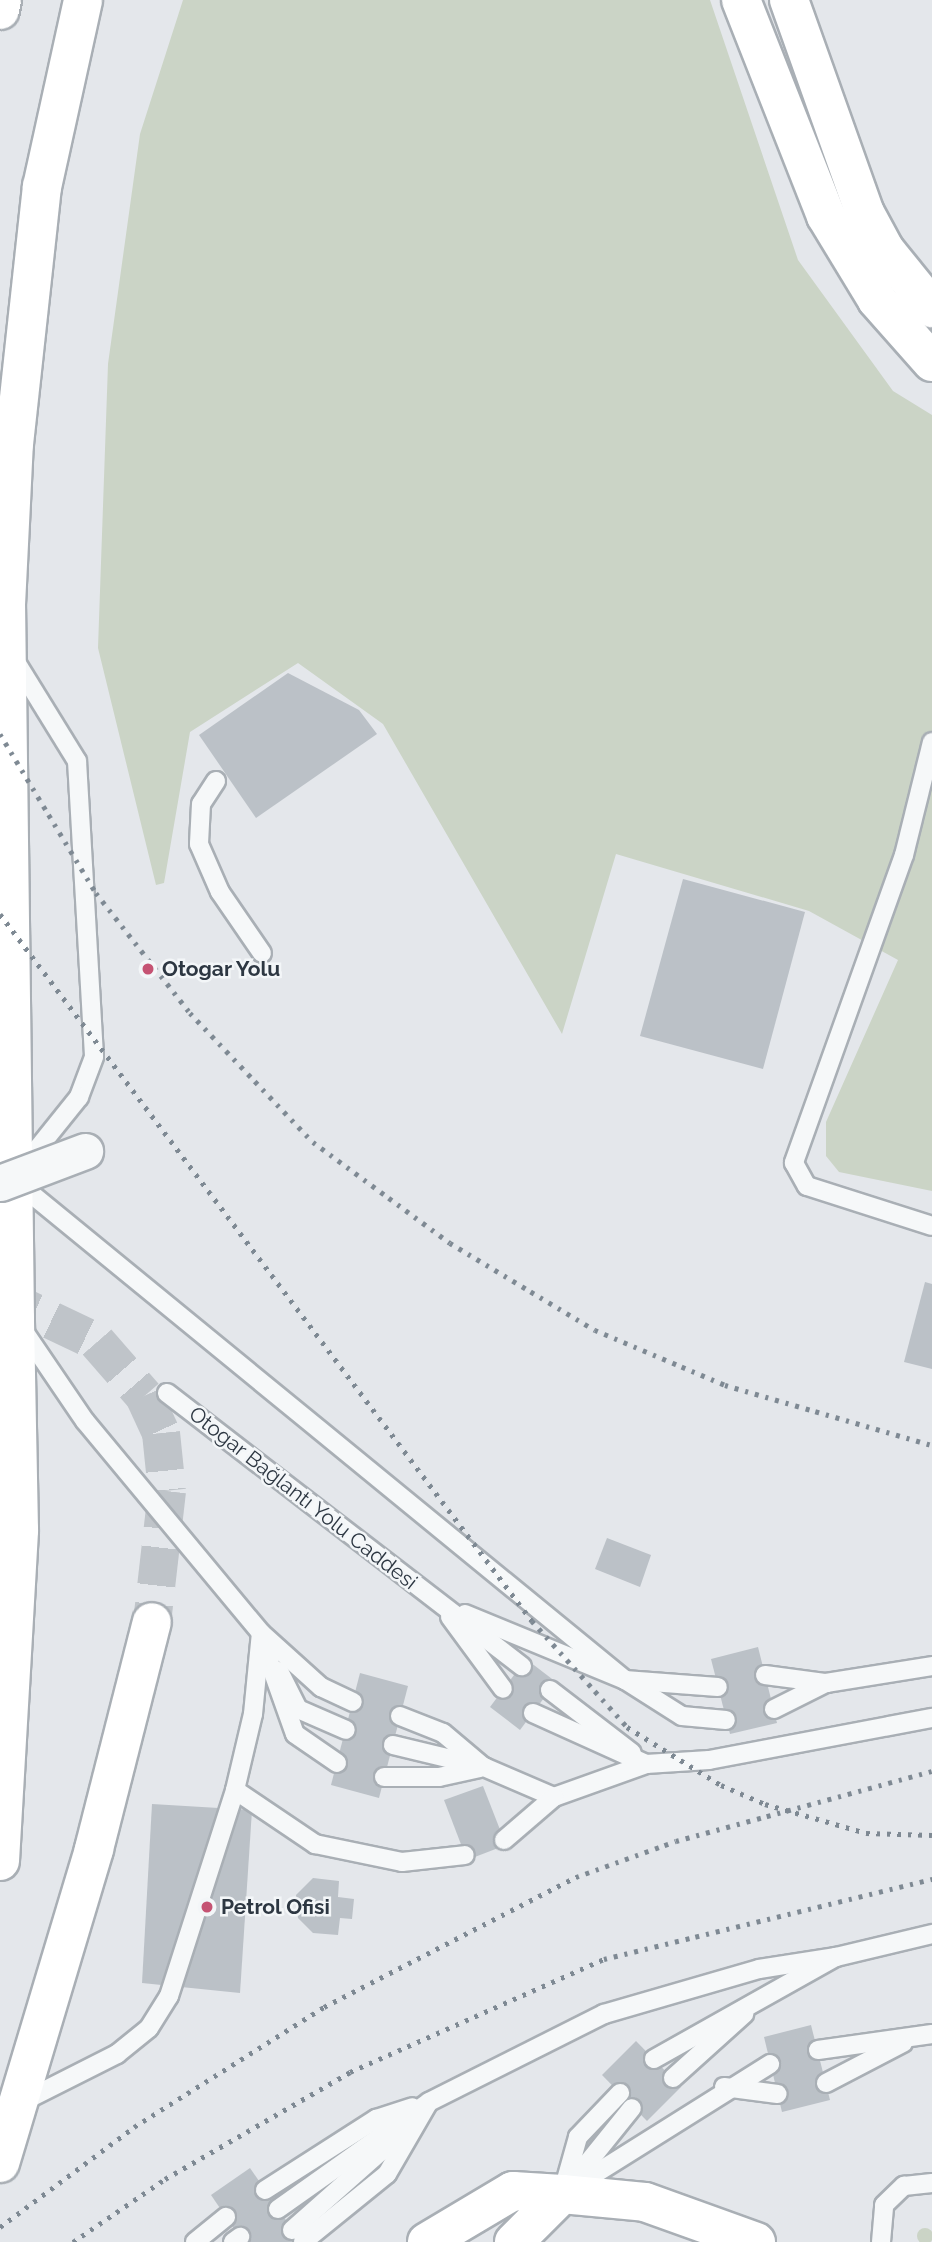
<!DOCTYPE html>
<meta charset="utf-8">
<style>
body{margin:0}
#map{position:relative;width:932px;height:2242px;overflow:hidden;background:#e4e7eb;font-family:Raleway,sans-serif}
div>[style]{position:absolute}
[style*='--x']{left:calc(var(--x)*1px);top:calc(var(--y)*1px);width:calc(var(--w)*1px);rotate:calc(var(--a)*1deg)}
.green>*{inset:0;background:#cbd4c6}
.round{border-radius:50%}
.building>*{inset:0;background:#bbc1c7}
.primary-tunnel>*{height:38px;margin-top:-19px;transform-origin:0;background:repeating-linear-gradient(90deg,#bfc4c9 0 38px,transparent 0 57px)}
.roads{filter:drop-shadow(2px 0 #a9afb5) drop-shadow(-2px 0 #a9afb5) drop-shadow(0 2px #a9afb5) drop-shadow(0 -2px #a9afb5)}
.lane>*{height:18px;margin:-9px;padding:0 9px;transform-origin:9px;border-radius:9px;background:#f6f8f9}
.secondary>*{height:38px;margin:-19px;padding:0 19px;transform-origin:19px;border-radius:19px;background:#fff}
.primary>*{height:38px;margin:-19px;padding:0 19px;transform-origin:19px;border-radius:19px;background:#fff}
.highway>*{height:38px;margin:-19px;padding:0 19px;transform-origin:19px;border-radius:19px;background:#fff}
.rail>*{height:5px;margin-top:-2.5px;transform-origin:0;background:repeating-linear-gradient(90deg,#7e8993 0 3.5px,transparent 0 10.5px)}
.bridges{filter:drop-shadow(2px 0 #a9afb5) drop-shadow(-2px 0 #a9afb5) drop-shadow(0 2px #a9afb5) drop-shadow(0 -2px #a9afb5)}
.street-bridge>*{height:35px;margin:-17.5px;padding:0 17.5px;transform-origin:17.5px;border-radius:17.5px;background:#f6f8f9}
.dots>*{width:19px;height:19px;translate:-50% -50%;box-sizing:border-box;border:4px solid #f3f6f8;border-radius:50%}
span{translate:-50% -50%;white-space:nowrap;text-align:center;line-height:1.15;-webkit-text-stroke:5px #f3f6f8;paint-order:stroke}
.poi-label{font-size:21px;color:#2d3742;font-weight:700}
.left{translate:0 -50%;text-align:left}
.street-label{font-size:21px;color:#2d3742}
</style>
<div id="map">
<div class="green">
<div style="clip-path:polygon(183px 0,710px 0,798px 260px,893px 391px,932px 415px,932px 1191px,839px 1172px,826px 1156px,826px 1122px,898px 960px,809px 911px,616px 854px,562px 1034px,383px 724px,298px 663px,190px 732px,164px 883px,156px 885px,98px 648px,108px 364px,140px 134px)"></div>
<div class="round" style="left:917px;top:2228px;width:16px;height:16px"></div>
</div>
<div class="building">
<div style="clip-path:polygon(288px 673px,359px 710px,377px 734px,256px 818px,199px 735px)"></div>
<div style="clip-path:polygon(683px 879px,805px 912px,763px 1069px,640px 1036px)"></div>
<div style="clip-path:polygon(925px 1282px,932px 1284px,932px 1369px,904px 1362px)"></div>
<div style="clip-path:polygon(607px 1538px,651px 1555px,640px 1587px,595px 1569px)"></div>
<div style="clip-path:polygon(758px 1647px,777px 1723px,730px 1734px,711px 1659px)"></div>
<div style="clip-path:polygon(526px 1659px,556px 1682px,520px 1730px,490px 1707px)"></div>
<div style="clip-path:polygon(360px 1673px,408px 1686px,379px 1798px,331px 1785px)"></div>
<div style="clip-path:polygon(483px 1786px,506px 1845px,467px 1860px,444px 1800px)"></div>
<div style="clip-path:polygon(152px 1804px,252px 1810px,240px 1993px,142px 1983px)"></div>
<div style="clip-path:polygon(313px 1878px,339px 1881px,338px 1897px,354px 1899px,352px 1919px,340px 1918px,338px 1935px,313px 1933px,298px 1918px,296px 1895px)"></div>
<div style="clip-path:polygon(811px 2025px,830px 2100px,782px 2112px,764px 2037px)"></div>
<div style="clip-path:polygon(636px 2041px,681px 2087px,647px 2121px,602px 2075px)"></div>
<div style="clip-path:polygon(250px 2168px,301px 2242px,243px 2242px,211px 2195px)"></div>
</div>
<div class="primary-tunnel">
<div style="--x:0;--y:1296;--w:107;--a:25.4"></div>
<div style="--x:97;--y:1342;--w:72;--a:49"></div>
<div style="--x:144;--y:1396;--w:41;--a:65.3"></div>
<div style="--x:161;--y:1433;--w:58;--a:84.1"></div>
<div style="--x:167;--y:1491;--w:132;--a:96.5"></div>
</div>
<div class="roads">
<div class="lane">
<div style="--x:14;--y:659;--w:120;--a:58.3"></div>
<div style="--x:77;--y:761;--w:296;--a:86.7"></div>
<div style="--x:94;--y:1057;--w:43;--a:110.6"></div>
<div style="--x:79;--y:1097;--w:105;--a:128.8"></div>
<div style="--x:13;--y:1179;--w:791;--a:39.3"></div>
<div style="--x:625;--y:1680;--w:67;--a:32.3"></div>
<div style="--x:682;--y:1716;--w:44;--a:5.2"></div>
<div style="--x:932;--y:742;--w:116;--a:103.9"></div>
<div style="--x:904;--y:855;--w:327;--a:109.7"></div>
<div style="--x:794;--y:1163;--w:26;--a:61"></div>
<div style="--x:807;--y:1186;--w:131;--a:17.7"></div>
<div style="--x:216;--y:781;--w:27;--a:123"></div>
<div style="--x:201;--y:804;--w:40;--a:92.9"></div>
<div style="--x:199;--y:844;--w:52;--a:66.4"></div>
<div style="--x:220;--y:892;--w:74;--a:55.5"></div>
<div style="--x:21;--y:1327;--w:114;--a:55.8"></div>
<div style="--x:85;--y:1421;--w:276;--a:50.3"></div>
<div style="--x:261;--y:1633;--w:81;--a:42"></div>
<div style="--x:321;--y:1687;--w:35;--a:25"></div>
<div style="--x:167;--y:1393;--w:448;--a:37.6"></div>
<div style="--x:465;--y:1614;--w:173;--a:22.4"></div>
<div style="--x:625;--y:1680;--w:93;--a:4.3"></div>
<div style="--x:450;--y:1617;--w:89;--a:53.6"></div>
<div style="--x:264;--y:1647;--w:92;--a:70.4"></div>
<div style="--x:295;--y:1734;--w:51;--a:34.6"></div>
<div style="--x:279;--y:1671;--w:42;--a:63.4"></div>
<div style="--x:298;--y:1709;--w:52;--a:23.6"></div>
<div style="--x:765;--y:1675;--w:62;--a:7.5"></div>
<div style="--x:550;--y:1690;--w:103;--a:37.5"></div>
<div style="--x:774;--y:1709;--w:58;--a:-26.6"></div>
<div style="--x:826;--y:1683;--w:107;--a:-9.1"></div>
<div style="--x:533;--y:1713;--w:124;--a:24.3"></div>
<div style="--x:400;--y:1716;--w:46;--a:21.6"></div>
<div style="--x:443;--y:1733;--w:50;--a:40.1"></div>
<div style="--x:393;--y:1745;--w:94;--a:13.6"></div>
<div style="--x:484;--y:1767;--w:76;--a:23.2"></div>
<div style="--x:554;--y:1797;--w:98;--a:-19.7"></div>
<div style="--x:646;--y:1764;--w:63;--a:-3.6"></div>
<div style="--x:709;--y:1760;--w:227;--a:-10.7"></div>
<div style="--x:384;--y:1777;--w:55;--a:0"></div>
<div style="--x:439;--y:1777;--w:42;--a:-12.4"></div>
<div style="--x:235;--y:1790;--w:97;--a:34"></div>
<div style="--x:315;--y:1844;--w:89;--a:11.7"></div>
<div style="--x:402;--y:1862;--w:63;--a:-6.3"></div>
<div style="--x:504;--y:1840;--w:66;--a:-40.7"></div>
<div style="--x:818;--y:2050;--w:115;--a:-8"></div>
<div style="--x:654;--y:2059;--w:209;--a:-29.3"></div>
<div style="--x:836;--y:1957;--w:99;--a:-13.5"></div>
<div style="--x:673;--y:2078;--w:96;--a:-42"></div>
<div style="--x:826;--y:2083;--w:87;--a:-27.5"></div>
<div style="--x:724;--y:2087;--w:54;--a:7.4"></div>
<div style="--x:20;--y:2103;--w:109;--a:-26.8"></div>
<div style="--x:117;--y:2054;--w:41;--a:-39.1"></div>
<div style="--x:149;--y:2028;--w:38;--a:-58"></div>
<div style="--x:169;--y:1996;--w:216;--a:-72.2"></div>
<div style="--x:235;--y:1790;--w:78;--a:-76.7"></div>
<div style="--x:253;--y:1714;--w:81;--a:-84.4"></div>
<div style="--x:569;--y:2186;--w:100;--a:-51.1"></div>
<div style="--x:571;--y:2189;--w:235;--a:-32.1"></div>
<div style="--x:265;--y:2190;--w:132;--a:-32.6"></div>
<div style="--x:376;--y:2119;--w:38;--a:-18"></div>
<div style="--x:562;--y:2194;--w:59;--a:-74.3"></div>
<div style="--x:578;--y:2137;--w:61;--a:-46.3"></div>
<div style="--x:278;--y:2209;--w:185;--a:-35.3"></div>
<div style="--x:429;--y:2102;--w:196;--a:-26.7"></div>
<div style="--x:604;--y:2014;--w:161;--a:-16.2"></div>
<div style="--x:759;--y:1969;--w:78;--a:-8.9"></div>
<div style="--x:292;--y:2230;--w:152;--a:-41.5"></div>
<div style="--x:195;--y:2242;--w:40;--a:-39"></div>
<div style="--x:233;--y:2242;--w:9;--a:-36"></div>
<div style="--x:303;--y:2242;--w:108;--a:-39"></div>
<div style="--x:387;--y:2174;--w:80;--a:-59.9"></div>
<div style="--x:881;--y:2242;--w:37;--a:-85"></div>
<div style="--x:884;--y:2205;--w:28;--a:-44"></div>
<div style="--x:904;--y:2186;--w:28;--a:-6"></div>
</div>
<div class="secondary">
<div style="--x:562;--y:2194;--w:83;--a:5.5"></div>
<div style="--x:645;--y:2202;--w:118;--a:19.8"></div>
</div>
<div class="primary">
<div style="--x:0;--y:1861;--w:332;--a:-86.7"></div>
<div style="--x:19;--y:1530;--w:212;--a:-91.1"></div>
<div style="--x:0;--y:2163;--w:328;--a:-73.3"></div>
<div style="--x:94;--y:1849;--w:234;--a:-75.7"></div>
<div style="--x:427;--y:2242;--w:100;--a:-30.7"></div>
<div style="--x:513;--y:2191;--w:49;--a:3.5"></div>
<div style="--x:562;--y:2194;--w:68;--a:135"></div>
</div>
<div class="highway">
<div style="--x:741;--y:0;--w:232;--a:68.5"></div>
<div style="--x:826;--y:216;--w:98;--a:58.7"></div>
<div style="--x:877;--y:300;--w:83;--a:48.4"></div>
<div style="--x:789;--y:0;--w:226;--a:70.4"></div>
<div style="--x:865;--y:213;--w:42;--a:61.6"></div>
<div style="--x:885;--y:250;--w:75;--a:51"></div>
<div style="--x:0;--y:10;--w:10;--a:-79"></div>
<div style="--x:15;--y:1318;--w:713;--a:-90.72"></div>
<div style="--x:6;--y:605;--w:161;--a:-87.2"></div>
<div style="--x:14;--y:444;--w:259;--a:-83.8"></div>
<div style="--x:42;--y:187;--w:191;--a:-77.6"></div>
</div>
</div>
<div class="rail">
<div style="--x:0;--y:734;--w:186;--a:58.9"></div>
<div style="--x:96;--y:893;--w:152;--a:51.9"></div>
<div style="--x:190;--y:1013;--w:178;--a:46.4"></div>
<div style="--x:313;--y:1142;--w:170;--a:36.4"></div>
<div style="--x:450;--y:1243;--w:169;--a:31"></div>
<div style="--x:595;--y:1330;--w:141;--a:22.9"></div>
<div style="--x:725;--y:1385;--w:216;--a:16.2"></div>
<div style="--x:0;--y:914;--w:885;--a:53.04"></div>
<div style="--x:532;--y:1621;--w:142;--a:48.1"></div>
<div style="--x:627;--y:1727;--w:110;--a:31.7"></div>
<div style="--x:721;--y:1785;--w:48;--a:23.4"></div>
<div style="--x:765;--y:1804;--w:105;--a:16"></div>
<div style="--x:866;--y:1833;--w:66;--a:1.7"></div>
<div style="--x:0;--y:2227;--w:167;--a:-36.7"></div>
<div style="--x:134;--y:2127;--w:225;--a:-32.3"></div>
<div style="--x:324;--y:2007;--w:284;--a:-27.3"></div>
<div style="--x:576;--y:1877;--w:106;--a:-19.8"></div>
<div style="--x:676;--y:1841;--w:265;--a:-15.3"></div>
<div style="--x:73;--y:2242;--w:112;--a:-34.4"></div>
<div style="--x:165;--y:2179;--w:214;--a:-30"></div>
<div style="--x:350;--y:2072;--w:278;--a:-24"></div>
<div style="--x:604;--y:1959;--w:338;--a:-13.7"></div>
</div>
<div class="bridges">
<div class="street-bridge">
<div style="--x:0;--y:1183;--w:91;--a:-20.6"></div>
</div>
</div>
<div class="dots">
<div style="left:148px;top:969px;background:#c55373"></div>
<div style="left:207px;top:1907px;background:#c55373"></div>
</div>
<div class="poi-label">
<span class="left" style="left:162px;top:969px">Otogar Yolu</span>
<span class="left" style="left:221px;top:1907px">Petrol Ofisi</span>
</div>
<div class="street-label">
<span style="left:303px;top:1498px;rotate:38deg">Otogar Bağlantı Yolu Caddesi</span>
</div>
</div>
